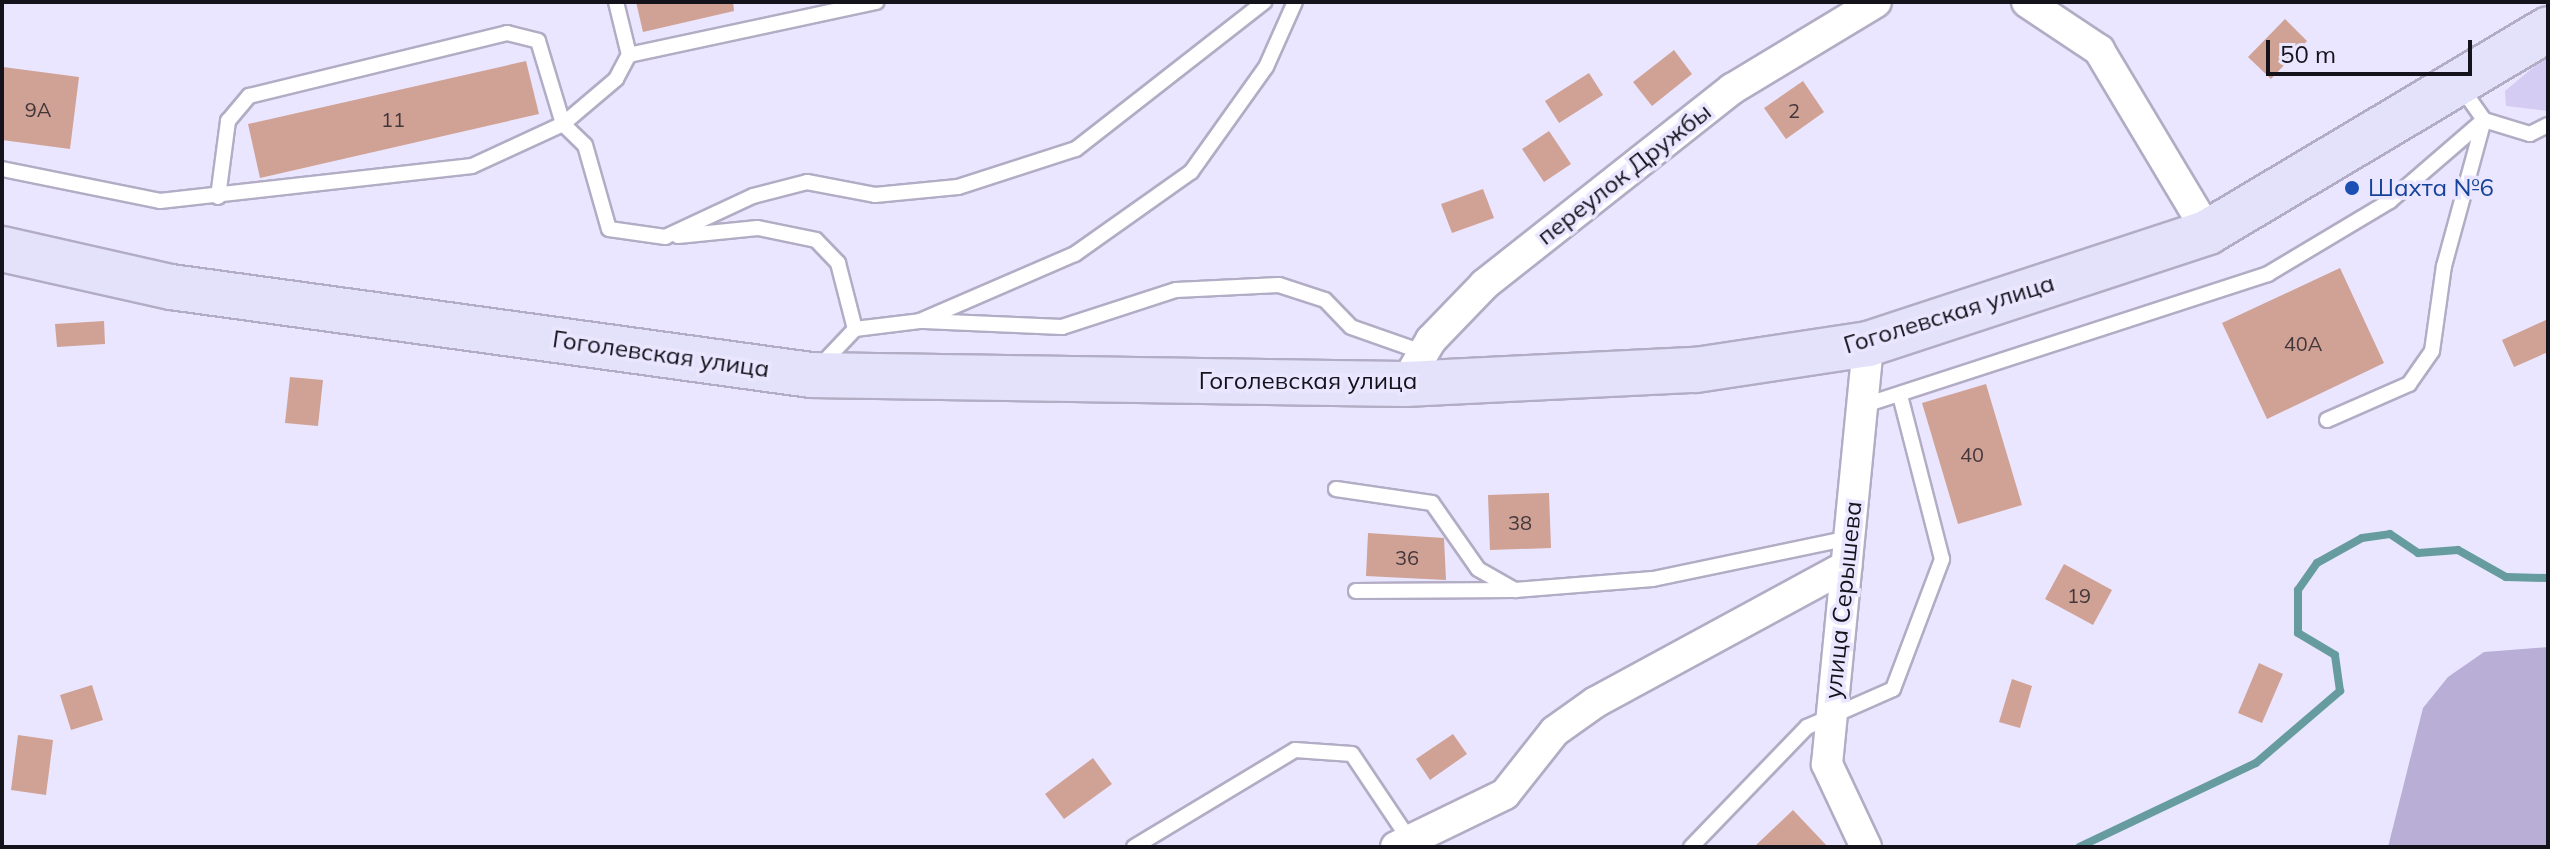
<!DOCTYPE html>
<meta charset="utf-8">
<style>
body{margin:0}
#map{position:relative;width:2550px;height:849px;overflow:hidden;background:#ebe6ff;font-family:Mulish,sans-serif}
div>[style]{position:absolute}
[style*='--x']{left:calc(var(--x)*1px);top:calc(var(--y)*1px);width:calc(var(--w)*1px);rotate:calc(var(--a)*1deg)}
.green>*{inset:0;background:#d5ccf3}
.forest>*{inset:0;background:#b8aed6}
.stream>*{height:8px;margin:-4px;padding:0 4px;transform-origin:4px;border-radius:4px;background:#669ca0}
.building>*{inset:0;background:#cfa295}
.roads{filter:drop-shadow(2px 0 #b2acc4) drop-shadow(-2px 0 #b2acc4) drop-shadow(0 2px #b2acc4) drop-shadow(0 -2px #b2acc4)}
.lane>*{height:14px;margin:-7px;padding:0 7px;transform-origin:7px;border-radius:7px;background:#fff}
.street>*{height:30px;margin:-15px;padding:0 15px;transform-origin:15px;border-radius:15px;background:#fff}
.primary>*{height:44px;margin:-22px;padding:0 22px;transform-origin:22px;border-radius:22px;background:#e3e2fa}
.dots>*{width:22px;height:22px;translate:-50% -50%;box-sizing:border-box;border:4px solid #ebe6ff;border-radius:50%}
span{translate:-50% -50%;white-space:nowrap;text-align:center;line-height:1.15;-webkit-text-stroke:7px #ebe6ff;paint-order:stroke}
.number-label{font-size:20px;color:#43363a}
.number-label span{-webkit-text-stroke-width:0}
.street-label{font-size:24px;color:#14121b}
.transit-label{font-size:24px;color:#164399}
.left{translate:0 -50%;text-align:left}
.frame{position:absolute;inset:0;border:4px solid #14121b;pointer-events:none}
.scale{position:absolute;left:2266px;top:40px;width:206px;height:36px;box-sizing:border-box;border:4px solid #14121b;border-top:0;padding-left:10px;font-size:24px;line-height:28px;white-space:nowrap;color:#14121b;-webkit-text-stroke:6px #ebe6ff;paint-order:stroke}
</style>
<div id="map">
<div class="green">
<div style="clip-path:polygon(2548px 55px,2548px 111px,2506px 106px,2505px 91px)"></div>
</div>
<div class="forest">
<div style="clip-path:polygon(2548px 647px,2548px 847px,2388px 847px,2423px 708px,2448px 677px,2484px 652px)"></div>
</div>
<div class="stream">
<div style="--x:2079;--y:847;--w:196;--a:-25.4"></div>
<div style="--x:2256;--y:763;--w:111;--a:-40.6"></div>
<div style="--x:2340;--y:691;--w:36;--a:-98"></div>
<div style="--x:2335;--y:655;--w:43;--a:-149.3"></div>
<div style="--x:2298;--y:633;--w:43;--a:-90"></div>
<div style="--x:2298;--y:590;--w:33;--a:-55"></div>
<div style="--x:2317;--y:563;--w:51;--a:-29.1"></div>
<div style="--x:2362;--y:538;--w:28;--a:-8"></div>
<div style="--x:2390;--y:534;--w:34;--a:34"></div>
<div style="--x:2418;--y:553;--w:40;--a:-4.3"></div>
<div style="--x:2458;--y:550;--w:55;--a:29.4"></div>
<div style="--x:2506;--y:577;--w:42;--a:1.4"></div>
</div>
<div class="building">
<div style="clip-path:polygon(636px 2px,733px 2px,734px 11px,643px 32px)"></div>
<div style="clip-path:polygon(2285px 19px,2307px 41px,2271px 79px,2248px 57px)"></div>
<div style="clip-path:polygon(1674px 50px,1692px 74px,1652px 106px,1633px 82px)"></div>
<div style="clip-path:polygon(526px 61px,539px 114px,260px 178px,248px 124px)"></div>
<div style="clip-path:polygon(3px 67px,79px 77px,70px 149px,2px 140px)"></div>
<div style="clip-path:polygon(1589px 73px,1603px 95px,1559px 123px,1545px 101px)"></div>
<div style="clip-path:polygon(1803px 81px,1824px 112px,1786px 139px,1764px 108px)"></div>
<div style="clip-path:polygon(1549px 131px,1571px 164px,1544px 182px,1522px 149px)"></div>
<div style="clip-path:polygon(1483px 189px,1494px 218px,1452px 233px,1441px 204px)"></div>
<div style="clip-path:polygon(2340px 268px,2384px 363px,2267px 419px,2222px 323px)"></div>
<div style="clip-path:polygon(2548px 319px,2548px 352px,2514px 367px,2502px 340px)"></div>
<div style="clip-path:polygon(104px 321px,105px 344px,57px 347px,55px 324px)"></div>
<div style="clip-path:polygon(290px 377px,323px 380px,318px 426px,285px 423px)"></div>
<div style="clip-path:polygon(1986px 384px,2022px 505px,1958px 524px,1922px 403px)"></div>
<div style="clip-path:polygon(1549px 493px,1551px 548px,1490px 550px,1488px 495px)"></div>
<div style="clip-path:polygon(1368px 533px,1444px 538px,1446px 580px,1366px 576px)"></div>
<div style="clip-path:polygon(2064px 564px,2112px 590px,2093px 625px,2045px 599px)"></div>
<div style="clip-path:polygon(2259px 663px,2283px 674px,2262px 723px,2238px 713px)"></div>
<div style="clip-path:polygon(2012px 679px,2032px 686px,2020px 728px,1999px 722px)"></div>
<div style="clip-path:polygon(92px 685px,103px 720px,71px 730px,60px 695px)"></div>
<div style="clip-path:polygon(1453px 734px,1467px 754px,1430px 780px,1416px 759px)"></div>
<div style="clip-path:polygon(18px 735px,53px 740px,46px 795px,11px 790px)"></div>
<div style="clip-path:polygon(1093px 758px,1112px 784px,1064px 819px,1045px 794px)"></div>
<div style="clip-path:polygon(1793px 810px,1828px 847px,1754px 847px)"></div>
</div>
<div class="roads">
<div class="lane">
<div style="--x:616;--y:2;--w:55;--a:76.2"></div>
<div style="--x:2461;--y:87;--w:40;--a:55.1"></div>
<div style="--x:2484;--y:120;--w:48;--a:16.9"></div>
<div style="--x:2530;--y:134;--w:20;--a:-27"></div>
<div style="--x:2;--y:169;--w:161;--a:11.4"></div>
<div style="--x:160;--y:201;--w:314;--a:-6.4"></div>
<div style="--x:472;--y:166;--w:100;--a:-24.8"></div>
<div style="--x:563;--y:124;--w:70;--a:-40.3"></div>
<div style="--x:616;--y:79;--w:27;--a:-62"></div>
<div style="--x:629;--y:55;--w:253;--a:-12.1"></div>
<div style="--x:218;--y:197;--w:77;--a:-82.5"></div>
<div style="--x:228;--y:121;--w:33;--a:-50"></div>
<div style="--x:249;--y:96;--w:266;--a:-13.7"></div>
<div style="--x:507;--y:33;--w:32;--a:14"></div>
<div style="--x:538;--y:41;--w:87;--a:73.2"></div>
<div style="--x:563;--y:124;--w:30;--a:44"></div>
<div style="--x:585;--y:145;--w:87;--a:74.1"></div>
<div style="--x:609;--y:229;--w:57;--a:8.1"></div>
<div style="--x:665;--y:237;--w:97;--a:-25"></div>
<div style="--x:753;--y:196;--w:56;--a:-14.5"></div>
<div style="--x:807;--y:182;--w:69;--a:10.8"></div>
<div style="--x:875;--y:195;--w:83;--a:-5.5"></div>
<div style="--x:958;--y:187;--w:124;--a:-17.9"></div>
<div style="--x:1076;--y:149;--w:239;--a:-38"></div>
<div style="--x:678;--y:236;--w:80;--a:-5.7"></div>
<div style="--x:758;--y:228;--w:59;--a:11.7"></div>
<div style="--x:816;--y:240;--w:32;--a:46"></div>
<div style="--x:838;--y:263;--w:68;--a:75.6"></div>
<div style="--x:924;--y:321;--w:138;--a:2.5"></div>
<div style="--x:1062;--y:327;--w:120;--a:-18"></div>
<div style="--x:1176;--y:290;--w:103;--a:-2.8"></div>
<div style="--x:1279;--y:285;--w:48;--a:18.1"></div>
<div style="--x:1325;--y:300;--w:37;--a:46"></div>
<div style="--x:1351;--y:327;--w:75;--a:19.4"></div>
<div style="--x:820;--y:366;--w:51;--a:-46.6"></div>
<div style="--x:855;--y:329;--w:65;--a:-7"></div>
<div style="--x:920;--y:321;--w:169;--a:-23.4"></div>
<div style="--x:1075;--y:254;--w:142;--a:-35.3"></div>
<div style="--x:1191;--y:172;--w:129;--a:-54.5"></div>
<div style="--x:1266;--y:67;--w:71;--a:-66"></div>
<div style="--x:1862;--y:406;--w:427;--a:-18"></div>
<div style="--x:2268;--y:274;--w:142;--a:-30.9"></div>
<div style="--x:2390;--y:201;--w:124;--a:-40.8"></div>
<div style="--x:2327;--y:420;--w:90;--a:-23.7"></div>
<div style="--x:2409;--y:384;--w:40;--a:-55.1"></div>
<div style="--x:2432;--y:351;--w:86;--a:-82"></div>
<div style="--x:2444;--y:266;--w:151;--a:-74.7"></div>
<div style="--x:1336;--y:489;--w:97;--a:8.3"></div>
<div style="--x:1432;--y:503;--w:80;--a:55.1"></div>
<div style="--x:1478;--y:569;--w:43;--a:29.6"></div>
<div style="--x:1515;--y:590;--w:138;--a:-4.6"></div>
<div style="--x:1653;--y:579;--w:200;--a:-11.8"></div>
<div style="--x:1356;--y:591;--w:159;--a:-0.4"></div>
<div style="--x:1134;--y:847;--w:188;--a:-31.1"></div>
<div style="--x:1295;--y:750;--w:57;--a:4"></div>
<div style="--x:1352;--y:754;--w:102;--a:56.2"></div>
<div style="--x:1691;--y:847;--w:167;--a:-46"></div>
<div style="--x:1807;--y:727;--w:94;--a:-23.8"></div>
<div style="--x:1893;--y:689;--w:139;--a:-69.3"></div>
<div style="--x:1942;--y:559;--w:169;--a:-104.4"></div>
</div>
<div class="street">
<div style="--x:2027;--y:2;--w:87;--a:33.7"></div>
<div style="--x:2099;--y:50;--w:212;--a:59.1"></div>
<div style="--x:1405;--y:384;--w:51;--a:-59.4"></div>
<div style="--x:1431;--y:340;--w:78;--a:-46"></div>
<div style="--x:1485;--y:284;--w:315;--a:-38.3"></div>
<div style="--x:1732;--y:89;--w:168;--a:-31.1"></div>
<div style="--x:1396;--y:847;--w:121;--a:-25.9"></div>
<div style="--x:1505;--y:794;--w:80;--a:-51.6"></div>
<div style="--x:1555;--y:731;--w:50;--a:-35.3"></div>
<div style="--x:1596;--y:702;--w:285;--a:-28.5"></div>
<div style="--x:1866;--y:847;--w:92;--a:-115.2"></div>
<div style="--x:1827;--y:764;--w:422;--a:-84.4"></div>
</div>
<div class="primary">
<div style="--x:2;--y:249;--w:173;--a:12.7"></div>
<div style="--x:171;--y:287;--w:646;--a:7.83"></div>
<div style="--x:811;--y:375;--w:594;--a:0.87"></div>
<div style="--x:1405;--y:384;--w:291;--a:-2.8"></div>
<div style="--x:1696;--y:370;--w:174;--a:-8.6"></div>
<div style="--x:1868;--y:344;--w:358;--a:-18.2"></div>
<div style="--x:2208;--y:232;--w:396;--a:-30.8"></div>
</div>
</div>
<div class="dots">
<div style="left:2352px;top:188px;background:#1a4fb4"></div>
</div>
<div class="number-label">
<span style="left:38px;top:109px">9А</span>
<span style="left:1794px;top:110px">2</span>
<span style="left:393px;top:119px">11</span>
<span style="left:2303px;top:343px">40А</span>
<span style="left:1972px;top:454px">40</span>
<span style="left:1520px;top:522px">38</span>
<span style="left:1407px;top:557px">36</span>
<span style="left:2079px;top:595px">19</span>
</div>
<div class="street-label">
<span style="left:1624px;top:174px;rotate:-38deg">переулок Дружбы</span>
<span style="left:1949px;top:314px;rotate:-17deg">Гоголевская улица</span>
<span style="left:661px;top:354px;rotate:8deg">Гоголевская улица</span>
<span style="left:1308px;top:381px">Гоголевская улица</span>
<span style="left:1843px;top:600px;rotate:-84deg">улица Серышева</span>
</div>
<div class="transit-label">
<span class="left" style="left:2368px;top:188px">Шахта №6</span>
</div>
<div class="frame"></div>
<div class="scale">50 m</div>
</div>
